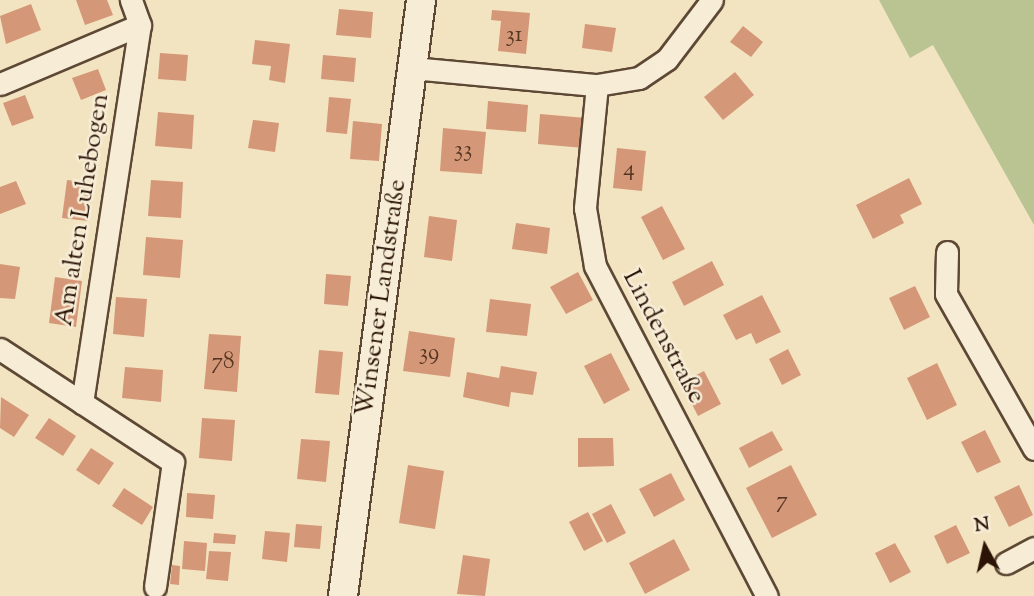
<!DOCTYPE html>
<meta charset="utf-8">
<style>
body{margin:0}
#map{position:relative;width:1034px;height:596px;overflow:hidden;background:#f3e4c1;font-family:"Sorts Mill Goudy",serif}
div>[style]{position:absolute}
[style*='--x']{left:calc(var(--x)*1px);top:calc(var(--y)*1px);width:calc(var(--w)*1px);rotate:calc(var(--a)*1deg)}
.green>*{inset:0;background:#bac493}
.building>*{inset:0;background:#d49778}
.roads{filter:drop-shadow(2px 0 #5d4835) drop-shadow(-2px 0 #5d4835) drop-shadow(0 2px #5d4835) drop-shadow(0 -2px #5d4835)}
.street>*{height:21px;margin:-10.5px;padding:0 10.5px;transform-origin:10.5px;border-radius:10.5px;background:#f7edd7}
.secondary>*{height:28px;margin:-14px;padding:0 14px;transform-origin:14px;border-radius:14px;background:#f7edd7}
span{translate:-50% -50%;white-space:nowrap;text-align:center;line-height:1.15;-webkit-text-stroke:5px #f7edd7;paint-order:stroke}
.number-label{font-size:23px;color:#553522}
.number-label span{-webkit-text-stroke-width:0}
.street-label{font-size:26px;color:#2b1406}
.north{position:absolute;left:950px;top:512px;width:70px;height:70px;-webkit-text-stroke:5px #f7edd7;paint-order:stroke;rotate:352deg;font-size:19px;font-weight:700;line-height:28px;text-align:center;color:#2b1406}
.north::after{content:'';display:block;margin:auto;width:24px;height:32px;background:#2b1406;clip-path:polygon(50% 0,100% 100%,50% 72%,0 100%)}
</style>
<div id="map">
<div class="green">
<div style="clip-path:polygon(879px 0,1034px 0,1034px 225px,933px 45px,910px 58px)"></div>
</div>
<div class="building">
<div style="clip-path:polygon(76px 0,107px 0,113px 15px,85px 25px)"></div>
<div style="clip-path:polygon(31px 4px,41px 30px,6px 44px,0 16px)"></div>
<div style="clip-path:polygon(339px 9px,373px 12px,371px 38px,336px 35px)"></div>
<div style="clip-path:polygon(492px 10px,530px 13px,526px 54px,498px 51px,501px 21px,491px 20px)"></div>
<div style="clip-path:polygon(585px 24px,616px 28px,612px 52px,582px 48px)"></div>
<div style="clip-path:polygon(743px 26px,763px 42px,751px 57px,730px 42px)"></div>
<div style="clip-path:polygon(255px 40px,290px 44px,285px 83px,269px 80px,271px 66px,252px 64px)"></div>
<div style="clip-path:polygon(160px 53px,188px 55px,186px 81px,158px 79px)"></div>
<div style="clip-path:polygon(323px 55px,356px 58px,354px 82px,321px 79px)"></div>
<div style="clip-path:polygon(98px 69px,106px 90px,81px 100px,72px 78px)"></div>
<div style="clip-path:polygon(735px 72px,754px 95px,723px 120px,704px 97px)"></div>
<div style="clip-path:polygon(25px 95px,34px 118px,12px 126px,3px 103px)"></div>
<div style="clip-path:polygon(329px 97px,351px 99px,347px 134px,326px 132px)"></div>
<div style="clip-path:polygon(488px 101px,528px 105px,526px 132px,486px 129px)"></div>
<div style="clip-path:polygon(158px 112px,194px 115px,192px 149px,155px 146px)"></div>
<div style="clip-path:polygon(540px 114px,586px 118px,584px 148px,538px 144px)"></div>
<div style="clip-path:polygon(253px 120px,279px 123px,275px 152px,248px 148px)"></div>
<div style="clip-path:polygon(353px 121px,382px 124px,379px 161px,350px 159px)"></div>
<div style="clip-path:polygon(443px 128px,486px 132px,482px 174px,440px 171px)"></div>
<div style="clip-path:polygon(617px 148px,646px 151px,642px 191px,613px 188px)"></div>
<div style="clip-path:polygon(909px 178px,922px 204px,900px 215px,904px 223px,873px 239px,856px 205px)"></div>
<div style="clip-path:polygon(67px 180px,93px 183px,88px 221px,62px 218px)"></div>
<div style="clip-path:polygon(151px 180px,183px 182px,181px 218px,148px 216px)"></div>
<div style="clip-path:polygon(16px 181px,26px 204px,0 214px,0 187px)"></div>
<div style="clip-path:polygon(662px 206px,685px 249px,663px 260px,641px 217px)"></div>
<div style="clip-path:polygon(429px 216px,457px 220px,452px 261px,424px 257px)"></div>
<div style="clip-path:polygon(516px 223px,550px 228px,547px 254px,512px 249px)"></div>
<div style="clip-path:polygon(146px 237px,183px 240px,180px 278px,143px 275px)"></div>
<div style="clip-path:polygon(712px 261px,724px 285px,684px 306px,672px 282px)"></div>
<div style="clip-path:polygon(0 264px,20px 267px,15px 299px,0 298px)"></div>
<div style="clip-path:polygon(578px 272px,593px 300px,566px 314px,550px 287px)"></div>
<div style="clip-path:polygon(326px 274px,351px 276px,348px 306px,324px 304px)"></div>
<div style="clip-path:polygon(55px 277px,82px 281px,76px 327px,49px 323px)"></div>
<div style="clip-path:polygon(915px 286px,930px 317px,904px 330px,889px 298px)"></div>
<div style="clip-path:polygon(762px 295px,781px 332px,756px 344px,751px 333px,736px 340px,723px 315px)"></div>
<div style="clip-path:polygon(116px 297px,147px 299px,144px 337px,113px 334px)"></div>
<div style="clip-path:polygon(490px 299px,531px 304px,527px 336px,486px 332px)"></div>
<div style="clip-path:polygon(409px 331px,455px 338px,450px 377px,403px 371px)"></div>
<div style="clip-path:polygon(209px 334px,241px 336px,237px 392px,204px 389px)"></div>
<div style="clip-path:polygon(788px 349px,801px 375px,782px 385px,769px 359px)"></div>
<div style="clip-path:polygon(319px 350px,343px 352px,339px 395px,315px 393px)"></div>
<div style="clip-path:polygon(611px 353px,630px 390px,604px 404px,584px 366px)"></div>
<div style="clip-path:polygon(937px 363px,957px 405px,927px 420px,907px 378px)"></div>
<div style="clip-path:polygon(501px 366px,537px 372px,533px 395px,511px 392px,509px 407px,463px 397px,467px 372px,499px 378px)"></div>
<div style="clip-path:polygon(125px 367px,163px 370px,161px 402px,122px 398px)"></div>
<div style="clip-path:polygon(704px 371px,721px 404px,698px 416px,681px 383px)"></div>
<div style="clip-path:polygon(1px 397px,29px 415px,14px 437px,0 428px)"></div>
<div style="clip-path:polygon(49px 418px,76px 436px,63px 456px,35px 438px)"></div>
<div style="clip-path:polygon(202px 418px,235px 420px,232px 461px,199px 458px)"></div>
<div style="clip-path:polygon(985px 430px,1001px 462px,977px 473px,961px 442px)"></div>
<div style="clip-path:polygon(772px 431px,783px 450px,749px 468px,739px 448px)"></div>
<div style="clip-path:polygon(578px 438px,613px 438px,614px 466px,578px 467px)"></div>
<div style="clip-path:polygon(301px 439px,330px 441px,326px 482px,297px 479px)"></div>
<div style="clip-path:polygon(91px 448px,114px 463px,99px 485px,76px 470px)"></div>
<div style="clip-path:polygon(408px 465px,444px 471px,435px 529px,399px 523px)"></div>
<div style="clip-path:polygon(791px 465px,817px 515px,772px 538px,746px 488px)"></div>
<div style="clip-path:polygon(671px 473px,685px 500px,654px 517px,639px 489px)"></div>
<div style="clip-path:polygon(1019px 485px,1033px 515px,1009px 527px,994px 497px)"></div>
<div style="clip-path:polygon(124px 488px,153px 507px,142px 525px,112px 506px)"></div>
<div style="clip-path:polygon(187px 493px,215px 495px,213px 519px,186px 517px)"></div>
<div style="clip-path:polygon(611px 504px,626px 533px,607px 543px,592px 514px)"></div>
<div style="clip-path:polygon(588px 512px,603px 541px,584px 551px,569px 522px)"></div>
<div style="clip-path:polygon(296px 524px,322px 526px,320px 549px,294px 547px)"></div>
<div style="clip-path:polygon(956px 525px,970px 553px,947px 564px,934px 536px)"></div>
<div style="clip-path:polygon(265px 531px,290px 533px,287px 562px,262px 559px)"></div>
<div style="clip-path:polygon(214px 533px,236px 535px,235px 544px,213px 543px)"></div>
<div style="clip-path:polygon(674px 539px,690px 570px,645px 594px,629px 563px)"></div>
<div style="clip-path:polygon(184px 541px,207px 543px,205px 571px,182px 569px)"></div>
<div style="clip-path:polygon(895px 543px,911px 572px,890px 583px,875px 553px)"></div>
<div style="clip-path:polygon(209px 551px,231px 552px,228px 581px,206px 579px)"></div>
<div style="clip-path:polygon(463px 555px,490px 559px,485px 596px,457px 594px)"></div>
<div style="clip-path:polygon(172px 565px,180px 566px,179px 585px,170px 584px)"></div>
</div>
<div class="roads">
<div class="street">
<div style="--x:412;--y:68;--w:186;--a:5.3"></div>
<div style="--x:597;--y:85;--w:43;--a:-9.5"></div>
<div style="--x:639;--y:78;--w:34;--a:-34"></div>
<div style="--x:667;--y:59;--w:74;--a:-52.7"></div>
<div style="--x:0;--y:84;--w:152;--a:-22.9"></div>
<div style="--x:597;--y:85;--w:124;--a:95.6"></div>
<div style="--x:585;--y:208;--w:59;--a:80.2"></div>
<div style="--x:595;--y:266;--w:372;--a:62.5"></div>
<div style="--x:947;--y:252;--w:42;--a:91.4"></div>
<div style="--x:946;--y:294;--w:178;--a:60.4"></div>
<div style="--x:0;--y:349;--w:207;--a:33.2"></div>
<div style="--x:173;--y:462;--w:126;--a:98.2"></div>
<div style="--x:82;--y:403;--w:382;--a:-81.3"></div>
<div style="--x:140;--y:25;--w:27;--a:-110"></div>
<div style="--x:1006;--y:563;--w:32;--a:-28"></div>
</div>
<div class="secondary">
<div style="--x:343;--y:596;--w:601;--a:-82.54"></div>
</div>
</div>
<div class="number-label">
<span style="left:514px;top:36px">31</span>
<span style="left:463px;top:151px">33</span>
<span style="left:629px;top:170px">4</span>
<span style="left:429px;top:354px">39</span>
<span style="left:223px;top:363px">78</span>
<span style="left:782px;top:502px">7</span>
</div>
<div class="street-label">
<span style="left:83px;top:210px;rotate:-81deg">Am alten Luhebogen</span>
<span style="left:382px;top:298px;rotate:-82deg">Winsener Landstraße</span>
<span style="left:663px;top:337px;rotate:62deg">Lindenstraße</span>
</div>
<div class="north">N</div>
</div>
